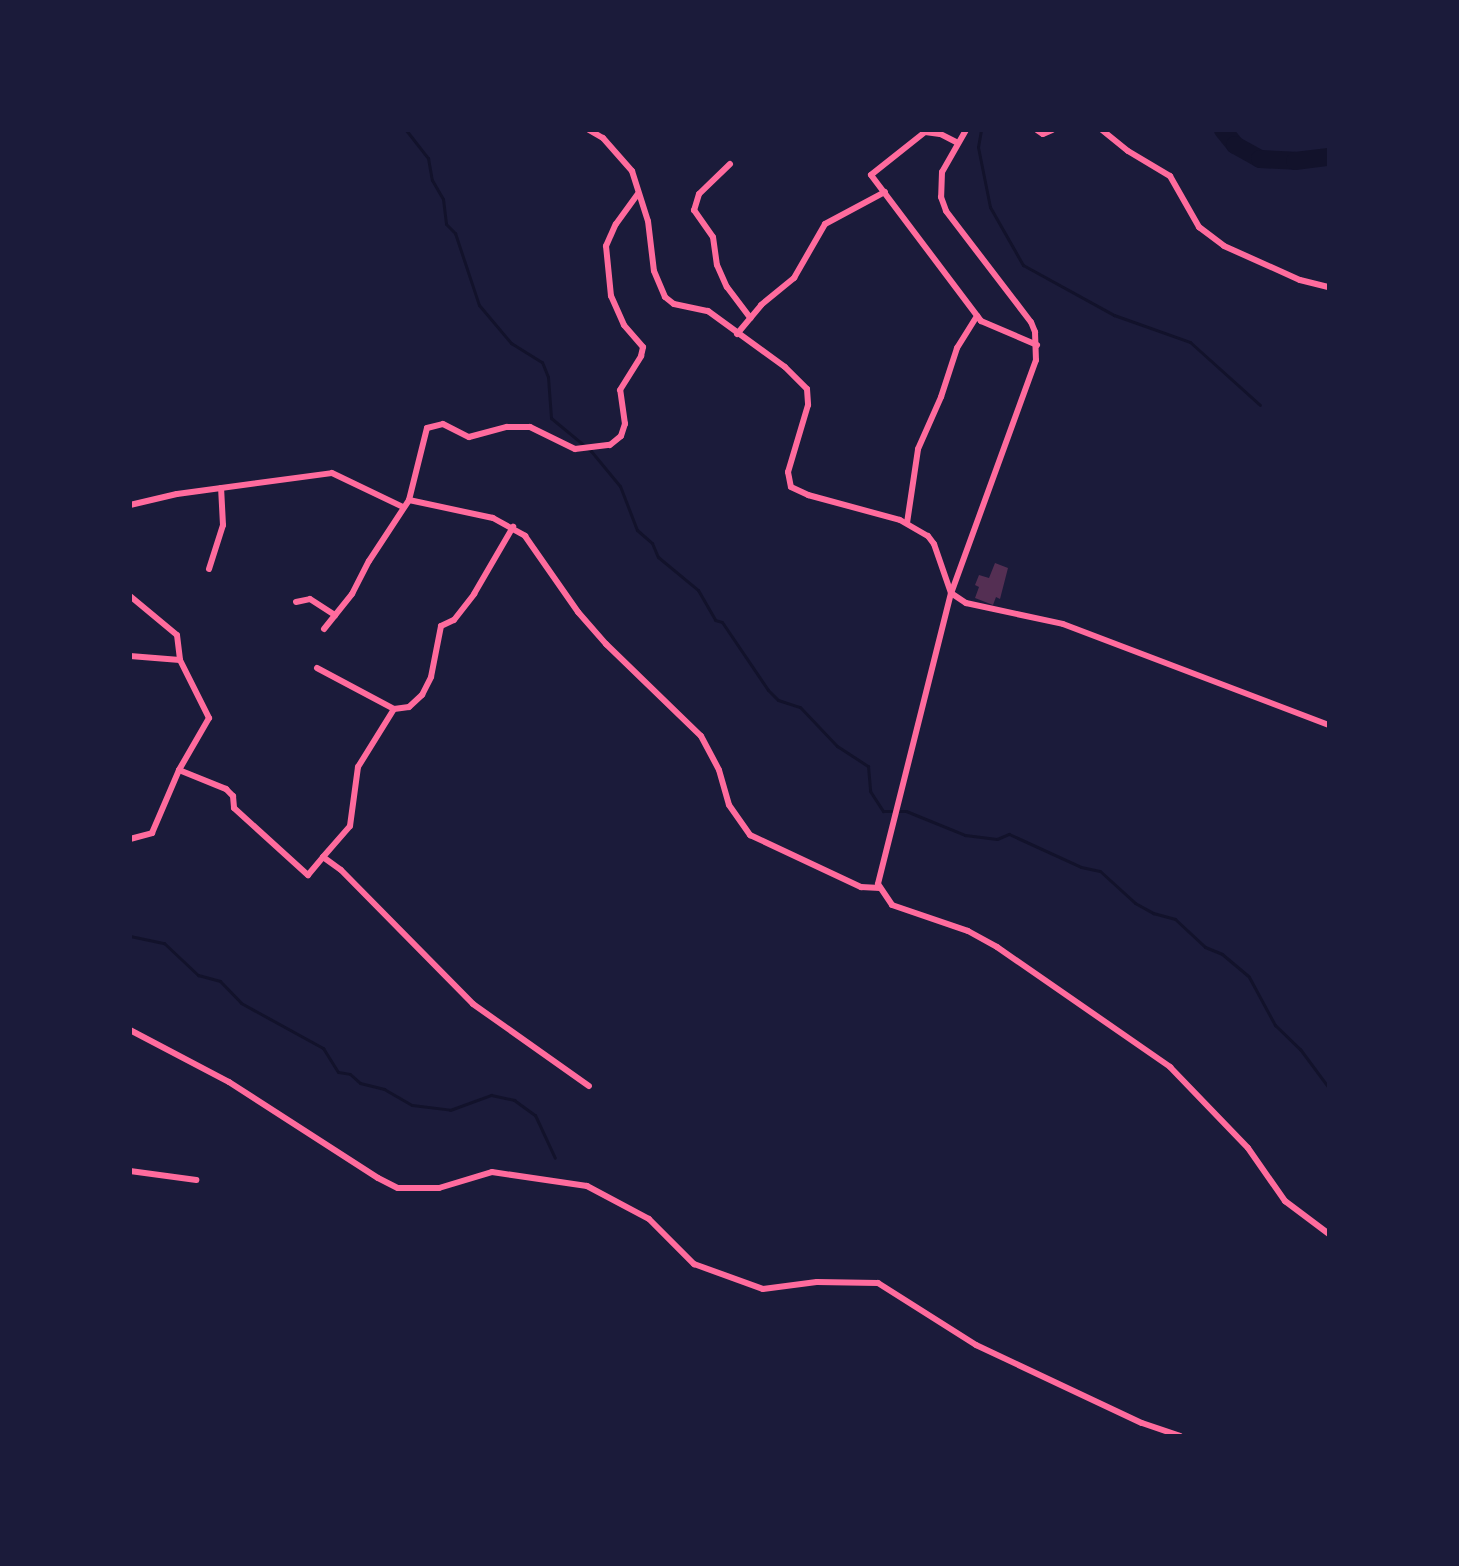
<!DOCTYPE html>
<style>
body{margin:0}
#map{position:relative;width:1459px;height:1566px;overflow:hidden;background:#1b1b3a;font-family:Arial,sans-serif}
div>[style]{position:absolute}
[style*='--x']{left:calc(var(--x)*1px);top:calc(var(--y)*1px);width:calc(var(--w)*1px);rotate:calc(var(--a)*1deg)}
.stream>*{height:3px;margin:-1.5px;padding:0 1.5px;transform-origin:1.5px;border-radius:1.5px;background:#12122b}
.river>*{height:18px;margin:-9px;padding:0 9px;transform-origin:9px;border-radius:9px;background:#12122b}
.building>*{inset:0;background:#542f53}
.minor>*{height:6px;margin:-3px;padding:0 3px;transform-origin:3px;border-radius:3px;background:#ff6b9d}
span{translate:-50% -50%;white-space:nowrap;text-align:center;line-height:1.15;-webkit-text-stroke:8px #1b1b3a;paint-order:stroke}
.frame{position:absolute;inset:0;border:132px solid #1b1b3a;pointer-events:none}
</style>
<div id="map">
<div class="stream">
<div style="--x:406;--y:130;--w:36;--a:52"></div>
<div style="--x:428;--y:158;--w:22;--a:80"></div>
<div style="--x:432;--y:180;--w:22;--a:60"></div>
<div style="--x:443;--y:199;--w:25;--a:83"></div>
<div style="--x:446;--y:224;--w:13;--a:45"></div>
<div style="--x:455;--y:233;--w:76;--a:71.6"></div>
<div style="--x:479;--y:305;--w:50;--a:49.9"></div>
<div style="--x:511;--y:343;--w:36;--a:32"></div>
<div style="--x:542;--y:362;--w:16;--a:68"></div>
<div style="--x:548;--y:377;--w:41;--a:85.8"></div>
<div style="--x:551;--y:418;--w:52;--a:39.5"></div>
<div style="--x:591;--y:451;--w:45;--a:50.4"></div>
<div style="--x:620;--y:486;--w:47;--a:68.9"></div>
<div style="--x:637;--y:530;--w:20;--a:41"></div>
<div style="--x:652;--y:543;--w:15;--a:67"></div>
<div style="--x:658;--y:557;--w:52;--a:39.5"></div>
<div style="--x:698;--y:590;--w:34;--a:60"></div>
<div style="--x:715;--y:620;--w:7;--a:16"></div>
<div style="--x:722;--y:622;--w:82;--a:55.9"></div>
<div style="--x:768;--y:690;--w:14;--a:45"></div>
<div style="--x:778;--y:700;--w:23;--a:18"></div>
<div style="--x:800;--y:707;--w:54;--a:46.5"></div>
<div style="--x:837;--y:746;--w:37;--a:33"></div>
<div style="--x:868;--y:766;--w:25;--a:85"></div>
<div style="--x:870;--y:791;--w:24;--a:57"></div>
<div style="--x:883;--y:811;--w:23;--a:0"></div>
<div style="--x:906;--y:811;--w:64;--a:22.1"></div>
<div style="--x:965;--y:835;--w:32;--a:7"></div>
<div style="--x:997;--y:839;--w:13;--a:-23"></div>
<div style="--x:1009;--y:834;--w:79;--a:24.6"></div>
<div style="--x:1081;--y:867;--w:19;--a:12"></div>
<div style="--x:1100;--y:871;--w:47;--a:42.4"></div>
<div style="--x:1135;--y:903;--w:21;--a:29"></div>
<div style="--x:1153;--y:913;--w:23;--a:15"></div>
<div style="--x:1175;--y:919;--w:41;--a:43"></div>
<div style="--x:1205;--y:947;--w:18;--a:22"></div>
<div style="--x:1222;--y:954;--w:35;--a:40"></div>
<div style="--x:1249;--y:977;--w:55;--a:61.6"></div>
<div style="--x:1275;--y:1025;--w:35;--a:44"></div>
<div style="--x:1300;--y:1049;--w:49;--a:53.4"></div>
<div style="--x:981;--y:130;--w:17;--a:100"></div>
<div style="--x:978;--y:147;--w:61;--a:78.7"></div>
<div style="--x:990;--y:207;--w:67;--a:60.4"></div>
<div style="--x:1023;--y:265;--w:104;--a:28.8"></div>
<div style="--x:1114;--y:315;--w:81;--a:19.6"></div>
<div style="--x:1190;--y:342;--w:94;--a:42"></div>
<div style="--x:130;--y:936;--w:35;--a:12"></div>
<div style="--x:164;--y:943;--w:47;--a:43.3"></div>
<div style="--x:198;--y:975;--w:23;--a:15"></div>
<div style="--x:220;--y:981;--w:30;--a:46"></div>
<div style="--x:241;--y:1003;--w:94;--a:28.8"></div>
<div style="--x:323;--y:1048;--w:28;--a:58"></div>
<div style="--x:338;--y:1072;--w:12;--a:9"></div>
<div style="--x:350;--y:1074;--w:13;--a:42"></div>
<div style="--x:360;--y:1083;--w:25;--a:14"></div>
<div style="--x:384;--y:1089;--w:32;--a:30"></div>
<div style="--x:412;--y:1105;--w:38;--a:7"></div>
<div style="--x:450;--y:1110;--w:44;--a:-20.1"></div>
<div style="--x:491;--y:1095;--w:24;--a:12"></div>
<div style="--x:514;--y:1100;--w:26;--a:36"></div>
<div style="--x:535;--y:1115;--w:47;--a:65.1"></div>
</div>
<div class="river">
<div style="--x:1223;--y:130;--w:19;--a:51"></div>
<div style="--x:1235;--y:145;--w:29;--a:29"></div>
<div style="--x:1260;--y:159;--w:35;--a:3"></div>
<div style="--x:1295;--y:161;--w:34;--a:-7"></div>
</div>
<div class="building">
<div style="clip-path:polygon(995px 563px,1008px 568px,1000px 599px,996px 597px,993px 605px,975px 598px,979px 587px,975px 585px,979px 575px,989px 578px)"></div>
</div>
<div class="minor">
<div style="--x:589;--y:130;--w:16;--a:30"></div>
<div style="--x:603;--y:138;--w:44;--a:48.7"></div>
<div style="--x:632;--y:171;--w:52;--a:72.3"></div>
<div style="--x:648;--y:221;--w:50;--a:83.2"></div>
<div style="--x:654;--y:271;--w:28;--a:67"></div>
<div style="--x:665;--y:297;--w:11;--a:38"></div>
<div style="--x:674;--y:304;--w:35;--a:12"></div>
<div style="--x:708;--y:311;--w:95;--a:36"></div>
<div style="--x:785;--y:367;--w:31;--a:45"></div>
<div style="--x:807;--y:389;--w:16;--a:86"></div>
<div style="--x:808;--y:405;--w:70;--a:106.6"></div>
<div style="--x:788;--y:472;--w:15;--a:79"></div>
<div style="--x:791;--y:487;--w:19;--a:25"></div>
<div style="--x:808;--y:495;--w:95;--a:15.2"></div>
<div style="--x:900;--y:520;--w:32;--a:30"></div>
<div style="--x:928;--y:536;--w:10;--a:53"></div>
<div style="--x:934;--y:544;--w:52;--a:70.9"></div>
<div style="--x:951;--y:593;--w:18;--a:34"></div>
<div style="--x:966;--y:603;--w:99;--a:12.2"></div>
<div style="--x:1063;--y:624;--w:285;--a:20.8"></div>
<div style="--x:966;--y:130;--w:48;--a:119.7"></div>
<div style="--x:942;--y:172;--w:25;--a:92"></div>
<div style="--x:941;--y:197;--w:15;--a:70"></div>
<div style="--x:946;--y:211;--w:140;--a:52.6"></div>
<div style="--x:1031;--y:322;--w:11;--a:68"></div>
<div style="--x:1035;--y:332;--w:28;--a:88"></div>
<div style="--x:1036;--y:360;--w:248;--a:110"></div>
<div style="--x:951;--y:593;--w:300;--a:104.1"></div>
<div style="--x:878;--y:884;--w:25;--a:56"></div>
<div style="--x:892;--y:905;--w:80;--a:18.9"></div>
<div style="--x:968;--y:931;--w:33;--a:29"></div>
<div style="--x:997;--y:947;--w:211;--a:34.7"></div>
<div style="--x:1170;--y:1067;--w:112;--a:46.1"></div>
<div style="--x:1248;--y:1148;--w:65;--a:55.1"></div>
<div style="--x:1285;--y:1201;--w:55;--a:36.9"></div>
<div style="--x:1037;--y:130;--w:7;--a:34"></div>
<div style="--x:1043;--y:134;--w:10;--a:-24"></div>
<div style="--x:1102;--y:130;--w:33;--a:39"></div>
<div style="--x:1128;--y:151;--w:49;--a:30.8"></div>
<div style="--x:1170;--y:176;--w:59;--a:60.4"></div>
<div style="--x:1199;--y:227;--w:31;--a:37"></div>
<div style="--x:1224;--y:246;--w:83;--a:24.1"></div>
<div style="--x:1300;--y:280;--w:30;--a:14"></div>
<div style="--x:958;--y:143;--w:20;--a:-153"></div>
<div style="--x:940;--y:134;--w:15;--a:-172"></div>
<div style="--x:925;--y:132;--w:69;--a:141.5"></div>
<div style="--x:871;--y:175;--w:183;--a:53"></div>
<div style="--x:981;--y:321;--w:61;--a:23.2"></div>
<div style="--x:730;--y:164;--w:43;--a:135.9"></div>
<div style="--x:699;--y:194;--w:17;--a:107"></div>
<div style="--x:694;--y:210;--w:33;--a:55"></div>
<div style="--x:713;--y:237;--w:28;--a:82"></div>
<div style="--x:717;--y:265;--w:24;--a:66"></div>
<div style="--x:727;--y:287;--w:39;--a:53"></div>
<div style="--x:737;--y:334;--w:38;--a:-50"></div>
<div style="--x:761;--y:305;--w:43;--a:-39.3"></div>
<div style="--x:794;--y:278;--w:62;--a:-60.1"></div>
<div style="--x:825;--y:224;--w:68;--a:-28.1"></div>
<div style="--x:409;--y:500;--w:86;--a:12.1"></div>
<div style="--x:493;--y:518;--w:37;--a:29"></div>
<div style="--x:525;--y:536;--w:93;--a:55.1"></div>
<div style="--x:578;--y:612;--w:43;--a:48.8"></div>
<div style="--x:606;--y:644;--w:132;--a:44.1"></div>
<div style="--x:701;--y:736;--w:38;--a:62"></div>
<div style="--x:719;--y:770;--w:36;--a:74"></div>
<div style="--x:729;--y:805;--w:37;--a:55"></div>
<div style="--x:750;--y:835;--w:123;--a:25.1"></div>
<div style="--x:861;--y:887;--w:19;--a:3"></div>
<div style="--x:130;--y:505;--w:48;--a:-13.2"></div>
<div style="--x:177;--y:494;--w:156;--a:-7.7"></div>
<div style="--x:332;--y:473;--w:79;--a:25.6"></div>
<div style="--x:907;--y:523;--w:75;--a:-81.5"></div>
<div style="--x:918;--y:449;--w:57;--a:-66.1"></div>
<div style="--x:941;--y:397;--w:52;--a:-71.9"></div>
<div style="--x:957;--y:348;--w:38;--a:-58"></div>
<div style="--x:209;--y:569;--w:46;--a:-72.3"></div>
<div style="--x:223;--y:525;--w:37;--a:-93"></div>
<div style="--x:130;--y:596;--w:61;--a:39.7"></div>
<div style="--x:177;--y:635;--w:25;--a:83"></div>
<div style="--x:180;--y:660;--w:65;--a:63.4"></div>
<div style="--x:209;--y:718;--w:60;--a:120"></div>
<div style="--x:296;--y:602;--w:14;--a:-12"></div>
<div style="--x:310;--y:599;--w:30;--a:33"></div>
<div style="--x:324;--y:629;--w:45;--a:-51.3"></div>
<div style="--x:352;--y:594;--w:37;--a:-63"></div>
<div style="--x:369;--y:561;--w:73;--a:-56.7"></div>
<div style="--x:409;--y:500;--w:74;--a:-76"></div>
<div style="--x:427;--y:428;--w:16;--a:-14"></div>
<div style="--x:443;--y:424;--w:29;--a:27"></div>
<div style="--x:469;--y:437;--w:39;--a:-15"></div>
<div style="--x:507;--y:427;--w:23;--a:0"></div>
<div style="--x:530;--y:427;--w:50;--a:26.1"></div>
<div style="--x:575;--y:449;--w:35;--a:-7"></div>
<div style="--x:610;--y:445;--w:14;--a:-39"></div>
<div style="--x:621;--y:436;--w:13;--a:-72"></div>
<div style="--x:625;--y:424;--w:34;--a:-98"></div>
<div style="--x:620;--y:390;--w:40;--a:-58"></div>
<div style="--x:641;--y:356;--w:9;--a:-77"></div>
<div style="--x:643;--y:347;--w:29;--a:-131"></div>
<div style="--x:624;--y:325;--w:32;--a:-114"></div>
<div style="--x:611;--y:296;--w:50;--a:-95.7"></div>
<div style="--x:606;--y:246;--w:24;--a:-66"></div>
<div style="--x:616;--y:224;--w:37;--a:-54"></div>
<div style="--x:130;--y:656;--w:50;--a:4.6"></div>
<div style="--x:317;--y:668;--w:87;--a:28"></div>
<div style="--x:394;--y:709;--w:15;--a:-8"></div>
<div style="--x:409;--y:707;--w:18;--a:-43"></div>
<div style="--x:422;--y:695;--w:20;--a:-63"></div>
<div style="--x:431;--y:677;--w:52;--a:-78.9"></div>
<div style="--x:441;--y:626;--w:14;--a:-25"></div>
<div style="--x:454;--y:620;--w:33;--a:-52"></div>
<div style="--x:474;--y:594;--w:78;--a:-59.8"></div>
<div style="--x:130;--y:839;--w:23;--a:-15"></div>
<div style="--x:152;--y:833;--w:69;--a:-66.8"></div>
<div style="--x:179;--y:770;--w:51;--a:22"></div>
<div style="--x:226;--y:789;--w:10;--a:45"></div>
<div style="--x:233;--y:796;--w:12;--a:85"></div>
<div style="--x:234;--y:808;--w:100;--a:42.2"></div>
<div style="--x:308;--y:875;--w:23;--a:-50"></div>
<div style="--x:323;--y:857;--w:22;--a:36"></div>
<div style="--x:341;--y:870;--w:188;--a:45.4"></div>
<div style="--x:473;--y:1004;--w:142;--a:35.3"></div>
<div style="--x:323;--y:857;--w:41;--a:-48.9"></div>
<div style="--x:350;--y:826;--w:60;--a:-82.3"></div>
<div style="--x:358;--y:767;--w:68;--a:-58.2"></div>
<div style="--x:130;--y:1030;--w:112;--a:27.7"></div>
<div style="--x:229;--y:1082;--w:177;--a:32.8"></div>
<div style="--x:378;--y:1178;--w:22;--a:27"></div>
<div style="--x:398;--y:1188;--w:41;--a:0"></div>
<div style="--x:439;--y:1188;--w:55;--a:-16.8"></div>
<div style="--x:492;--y:1172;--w:96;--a:8.4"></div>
<div style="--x:587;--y:1186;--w:70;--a:28"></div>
<div style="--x:649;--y:1219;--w:64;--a:45"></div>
<div style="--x:694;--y:1264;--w:73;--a:19.9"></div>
<div style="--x:763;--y:1289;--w:54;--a:-7.4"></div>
<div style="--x:817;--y:1282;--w:61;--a:0.9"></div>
<div style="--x:878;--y:1283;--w:116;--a:32.3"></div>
<div style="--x:976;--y:1345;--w:183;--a:25.2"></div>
<div style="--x:1142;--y:1423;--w:40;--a:18.9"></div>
<div style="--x:130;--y:1171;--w:67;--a:7.8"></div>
</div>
<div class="frame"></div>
</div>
